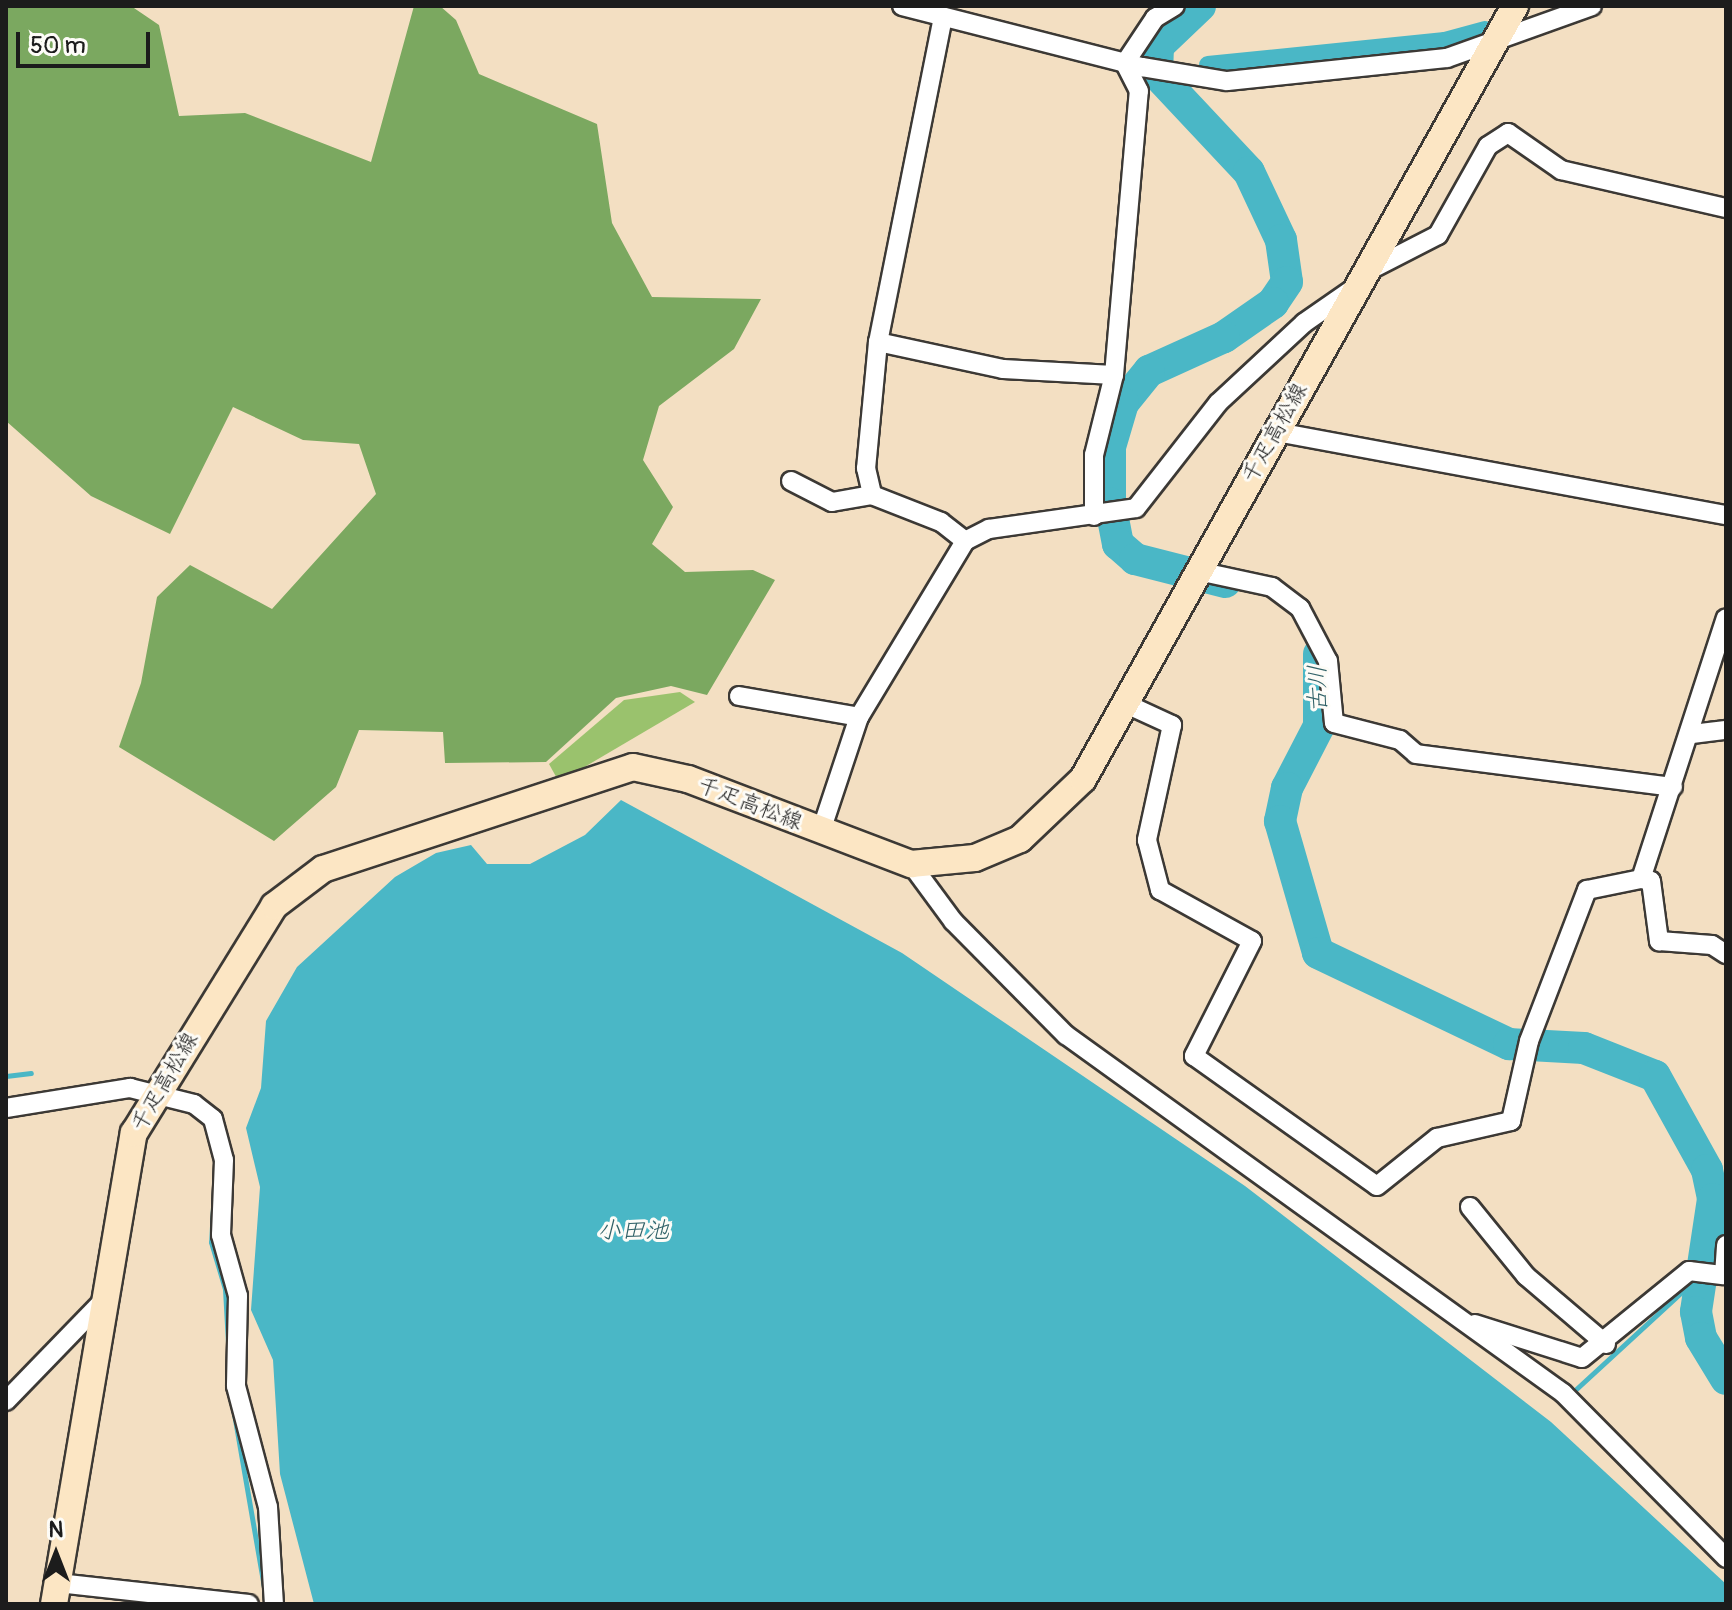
<!DOCTYPE html>
<meta charset="utf-8">
<style>
body{margin:0}
#map{position:relative;width:1732px;height:1610px;overflow:hidden;background:#f3dfc2;font-family:Pangolin,"Klee One",sans-serif}
div>[style]{position:absolute}
[style*='--x']{left:calc(var(--x)*1px);top:calc(var(--y)*1px);width:calc(var(--w)*1px);rotate:calc(var(--a)*1deg)}
.green>*{inset:0;background:#9ac26d}
.forest>*{inset:0;background:#7ba860}
.water>*{inset:0;background:#4ab7c6}
.stream>*{height:5px;margin:-2.5px;padding:0 2.5px;transform-origin:2.5px;border-radius:2.5px;background:#4ab7c6}
.canal>*{height:18px;margin:-9px;padding:0 9px;transform-origin:9px;border-radius:9px;background:#4ab7c6}
.river>*{height:32px;margin:-16px;padding:0 16px;transform-origin:16px;border-radius:16px;background:#4ab7c6}
.roads{filter:drop-shadow(2px 0 #3c3935) drop-shadow(-2px 0 #3c3935) drop-shadow(0 2px #3c3935) drop-shadow(0 -2px #3c3935)}
.street>*{height:18px;margin:-9px;padding:0 9px;transform-origin:9px;border-radius:9px;background:#fff}
.secondary>*{height:26px;margin:-13px;padding:0 13px;transform-origin:13px;border-radius:13px;background:#fce6c4}
span{translate:-50% -50%;white-space:nowrap;text-align:center;line-height:1.15;-webkit-text-stroke:6px #fdfcf7;paint-order:stroke}
.street-label{font-size:22px;color:#1c1c1c}
.water-label{font-size:24px;color:#316268;font-style:italic}
.frame{position:absolute;inset:0;border:8px solid #1c1c1c;pointer-events:none}
.north{position:absolute;left:16px;top:1514px;width:80px;height:80px;-webkit-text-stroke:6px #fdfcf7;paint-order:stroke;rotate:0deg;font-size:22px;font-weight:700;line-height:32px;text-align:center;color:#1c1c1c}
.north::after{content:'';display:block;margin:auto;width:28px;height:36px;background:#1c1c1c;clip-path:polygon(50% 0,100% 100%,50% 72%,0 100%)}
.scale{position:absolute;left:16px;top:32px;width:134px;height:36px;box-sizing:border-box;border:4px solid #1c1c1c;border-top:0;padding-left:10px;font-size:24px;line-height:28px;white-space:nowrap;color:#1c1c1c;-webkit-text-stroke:6px #fdfcf7;paint-order:stroke}
</style>
<div id="map">
<div class="green">
<div style="clip-path:polygon(680px 692px,695px 702px,559px 782px,549px 764px,624px 700px)"></div>
</div>
<div class="forest">
<div style="clip-path:polygon(6px 6px,131px 6px,159px 25px,179px 116px,245px 113px,371px 162px,414px 6px,440px 6px,456px 20px,479px 74px,597px 124px,612px 223px,652px 297px,761px 299px,734px 349px,659px 406px,643px 460px,673px 507px,652px 544px,685px 572px,753px 570px,775px 580px,707px 695px,671px 686px,616px 698px,546px 762px,445px 763px,443px 732px,359px 730px,336px 787px,274px 841px,119px 747px,141px 683px,157px 597px,190px 565px,272px 609px,376px 494px,359px 444px,303px 440px,233px 407px,170px 534px,91px 496px,6px 421px)"></div>
</div>
<div class="water">
<div style="clip-path:polygon(621px 800px,902px 953px,1245px 1186px,1551px 1422px,1726px 1584px,1726px 1604px,314px 1604px,280px 1474px,273px 1360px,251px 1310px,260px 1187px,246px 1128px,261px 1088px,266px 1021px,297px 967px,395px 877px,436px 853px,471px 845px,487px 864px,530px 864px,585px 835px)"></div>
</div>
<div class="stream">
<div style="--x:6;--y:1076;--w:25;--a:-7"></div>
<div style="--x:213;--y:1207;--w:35;--a:93"></div>
<div style="--x:211;--y:1242;--w:49;--a:73.4"></div>
<div style="--x:225;--y:1289;--w:54;--a:86.8"></div>
<div style="--x:1709;--y:1230;--w:17;--a:0"></div>
<div style="--x:1574;--y:1391;--w:167;--a:-42.6"></div>
<div style="--x:231;--y:1396;--w:194;--a:80.2"></div>
</div>
<div class="canal">
<div style="--x:1208;--y:65;--w:238;--a:-5.8"></div>
<div style="--x:1445;--y:41;--w:41;--a:-15.4"></div>
</div>
<div class="river">
<div style="--x:1200;--y:6;--w:58;--a:136.4"></div>
<div style="--x:1158;--y:46;--w:28;--a:92"></div>
<div style="--x:1157;--y:74;--w:134;--a:46.8"></div>
<div style="--x:1249;--y:172;--w:75;--a:64.8"></div>
<div style="--x:1281;--y:240;--w:42;--a:81.9"></div>
<div style="--x:1287;--y:282;--w:25;--a:124"></div>
<div style="--x:1273;--y:303;--w:60;--a:145.2"></div>
<div style="--x:1224;--y:337;--w:82;--a:155.6"></div>
<div style="--x:1149;--y:371;--w:41;--a:129.1"></div>
<div style="--x:1123;--y:403;--w:46;--a:106.5"></div>
<div style="--x:1110;--y:447;--w:56;--a:90"></div>
<div style="--x:1110;--y:503;--w:42;--a:79"></div>
<div style="--x:1118;--y:544;--w:23;--a:41"></div>
<div style="--x:1135;--y:559;--w:93;--a:14.3"></div>
<div style="--x:1319;--y:654;--w:72;--a:90"></div>
<div style="--x:1319;--y:726;--w:70;--a:117.3"></div>
<div style="--x:1287;--y:788;--w:34;--a:102"></div>
<div style="--x:1280;--y:821;--w:137;--a:73.9"></div>
<div style="--x:1318;--y:953;--w:212;--a:25.5"></div>
<div style="--x:1509;--y:1044;--w:75;--a:3.1"></div>
<div style="--x:1584;--y:1048;--w:76;--a:21.5"></div>
<div style="--x:1655;--y:1076;--w:107;--a:61"></div>
<div style="--x:1707;--y:1170;--w:30;--a:78"></div>
<div style="--x:1713;--y:1199;--w:114;--a:98.6"></div>
<div style="--x:1696;--y:1312;--w:26;--a:79"></div>
<div style="--x:1701;--y:1338;--w:48;--a:58.6"></div>
</div>
<div class="roads">
<div class="street">
<div style="--x:902;--y:6;--w:248;--a:14.3"></div>
<div style="--x:1142;--y:67;--w:86;--a:9.4"></div>
<div style="--x:1227;--y:81;--w:221;--a:-6"></div>
<div style="--x:1447;--y:58;--w:154;--a:-19.7"></div>
<div style="--x:943;--y:17;--w:331;--a:101.3"></div>
<div style="--x:878;--y:342;--w:127;--a:95.4"></div>
<div style="--x:866;--y:468;--w:28;--a:77"></div>
<div style="--x:872;--y:495;--w:74;--a:21.4"></div>
<div style="--x:941;--y:522;--w:31;--a:38"></div>
<div style="--x:1366;--y:272;--w:81;--a:-27.2"></div>
<div style="--x:1438;--y:235;--w:102;--a:-60.7"></div>
<div style="--x:1488;--y:146;--w:24;--a:-33"></div>
<div style="--x:1508;--y:133;--w:65;--a:34.9"></div>
<div style="--x:1561;--y:170;--w:169;--a:13"></div>
<div style="--x:878;--y:342;--w:128;--a:12.2"></div>
<div style="--x:1003;--y:369;--w:111;--a:3.1"></div>
<div style="--x:1114;--y:375;--w:285;--a:-85"></div>
<div style="--x:1139;--y:91;--w:31;--a:-117"></div>
<div style="--x:1125;--y:63;--w:54;--a:-56.3"></div>
<div style="--x:1155;--y:18;--w:23;--a:-31"></div>
<div style="--x:1277;--y:432;--w:457;--a:10.5"></div>
<div style="--x:791;--y:481;--w:46;--a:27.1"></div>
<div style="--x:832;--y:502;--w:41;--a:-9.9"></div>
<div style="--x:1094;--y:516;--w:61;--a:-90"></div>
<div style="--x:1094;--y:455;--w:82;--a:-76"></div>
<div style="--x:1198;--y:571;--w:76;--a:12.2"></div>
<div style="--x:1272;--y:587;--w:35;--a:37"></div>
<div style="--x:1300;--y:608;--w:60;--a:62.2"></div>
<div style="--x:1328;--y:661;--w:62;--a:84.5"></div>
<div style="--x:1334;--y:723;--w:68;--a:14.4"></div>
<div style="--x:1400;--y:740;--w:21;--a:41"></div>
<div style="--x:1416;--y:754;--w:259;--a:7.3"></div>
<div style="--x:739;--y:696;--w:122;--a:9.9"></div>
<div style="--x:1124;--y:703;--w:53;--a:24.6"></div>
<div style="--x:1172;--y:725;--w:118;--a:102.3"></div>
<div style="--x:1147;--y:840;--w:52;--a:75.4"></div>
<div style="--x:1160;--y:890;--w:105;--a:29"></div>
<div style="--x:1252;--y:941;--w:129;--a:116.8"></div>
<div style="--x:1194;--y:1056;--w:224;--a:35.4"></div>
<div style="--x:1377;--y:1186;--w:77;--a:-38.7"></div>
<div style="--x:1437;--y:1138;--w:76;--a:-12.9"></div>
<div style="--x:1511;--y:1121;--w:82;--a:-77.3"></div>
<div style="--x:1529;--y:1041;--w:162;--a:-69"></div>
<div style="--x:1587;--y:890;--w:55;--a:-11.5"></div>
<div style="--x:1641;--y:879;--w:274;--a:-72"></div>
<div style="--x:1692;--y:734;--w:34;--a:-7"></div>
<div style="--x:821;--y:831;--w:120;--a:-71.6"></div>
<div style="--x:859;--y:717;--w:205;--a:-58.9"></div>
<div style="--x:965;--y:541;--w:27;--a:-27"></div>
<div style="--x:989;--y:529;--w:148;--a:-8.1"></div>
<div style="--x:1136;--y:508;--w:133;--a:-52"></div>
<div style="--x:1218;--y:403;--w:117;--a:-42.9"></div>
<div style="--x:1304;--y:323;--w:65;--a:-34.9"></div>
<div style="--x:911;--y:864;--w:71;--a:53.6"></div>
<div style="--x:953;--y:921;--w:161;--a:45.3"></div>
<div style="--x:1066;--y:1035;--w:613;--a:35.77"></div>
<div style="--x:1563;--y:1393;--w:232;--a:45.3"></div>
<div style="--x:1641;--y:879;--w:10;--a:11"></div>
<div style="--x:1651;--y:881;--w:61;--a:82.4"></div>
<div style="--x:1659;--y:941;--w:53;--a:4.3"></div>
<div style="--x:1712;--y:945;--w:17;--a:33"></div>
<div style="--x:6;--y:1108;--w:126;--a:-9.2"></div>
<div style="--x:130;--y:1088;--w:66;--a:14"></div>
<div style="--x:194;--y:1104;--w:24;--a:38"></div>
<div style="--x:213;--y:1119;--w:42;--a:75"></div>
<div style="--x:224;--y:1160;--w:75;--a:92.3"></div>
<div style="--x:221;--y:1235;--w:63;--a:74.4"></div>
<div style="--x:238;--y:1296;--w:90;--a:91.3"></div>
<div style="--x:236;--y:1386;--w:125;--a:75.2"></div>
<div style="--x:268;--y:1507;--w:97;--a:86.5"></div>
<div style="--x:1470;--y:1207;--w:89;--a:50.9"></div>
<div style="--x:1526;--y:1276;--w:105;--a:40.4"></div>
<div style="--x:1475;--y:1324;--w:112;--a:17.6"></div>
<div style="--x:1582;--y:1358;--w:138;--a:-39.1"></div>
<div style="--x:1689;--y:1271;--w:35;--a:7"></div>
<div style="--x:1724;--y:1275;--w:30;--a:-86"></div>
<div style="--x:6;--y:1401;--w:141;--a:-45.9"></div>
<div style="--x:58;--y:1583;--w:192;--a:6.3"></div>
</div>
<div class="secondary">
<div style="--x:54;--y:1604;--w:478;--a:-80.4"></div>
<div style="--x:134;--y:1133;--w:267;--a:-58.3"></div>
<div style="--x:274;--y:906;--w:61;--a:-37.1"></div>
<div style="--x:323;--y:869;--w:326;--a:-18.2"></div>
<div style="--x:633;--y:767;--w:56;--a:12.3"></div>
<div style="--x:688;--y:779;--w:239;--a:20.9"></div>
<div style="--x:911;--y:864;--w:64;--a:-5.4"></div>
<div style="--x:975;--y:858;--w:49;--a:-22.9"></div>
<div style="--x:1020;--y:839;--w:87;--a:-43.6"></div>
<div style="--x:1083;--y:779;--w:886;--a:-60.8"></div>
</div>
</div>
<div class="street-label">
<span style="left:1275px;top:433px;rotate:-61deg">千疋高松線</span>
<span style="left:750px;top:804px;rotate:21deg">千疋高松線</span>
<span style="left:165px;top:1082px;rotate:-60deg">千疋高松線</span>
</div>
<div class="water-label">
<span style="left:1318px;top:689px;rotate:-91deg">古川</span>
<span style="left:633px;top:1231px">小田池</span>
</div>
<div class="frame"></div>
<div class="north">N</div>
<div class="scale">50 m</div>
</div>
